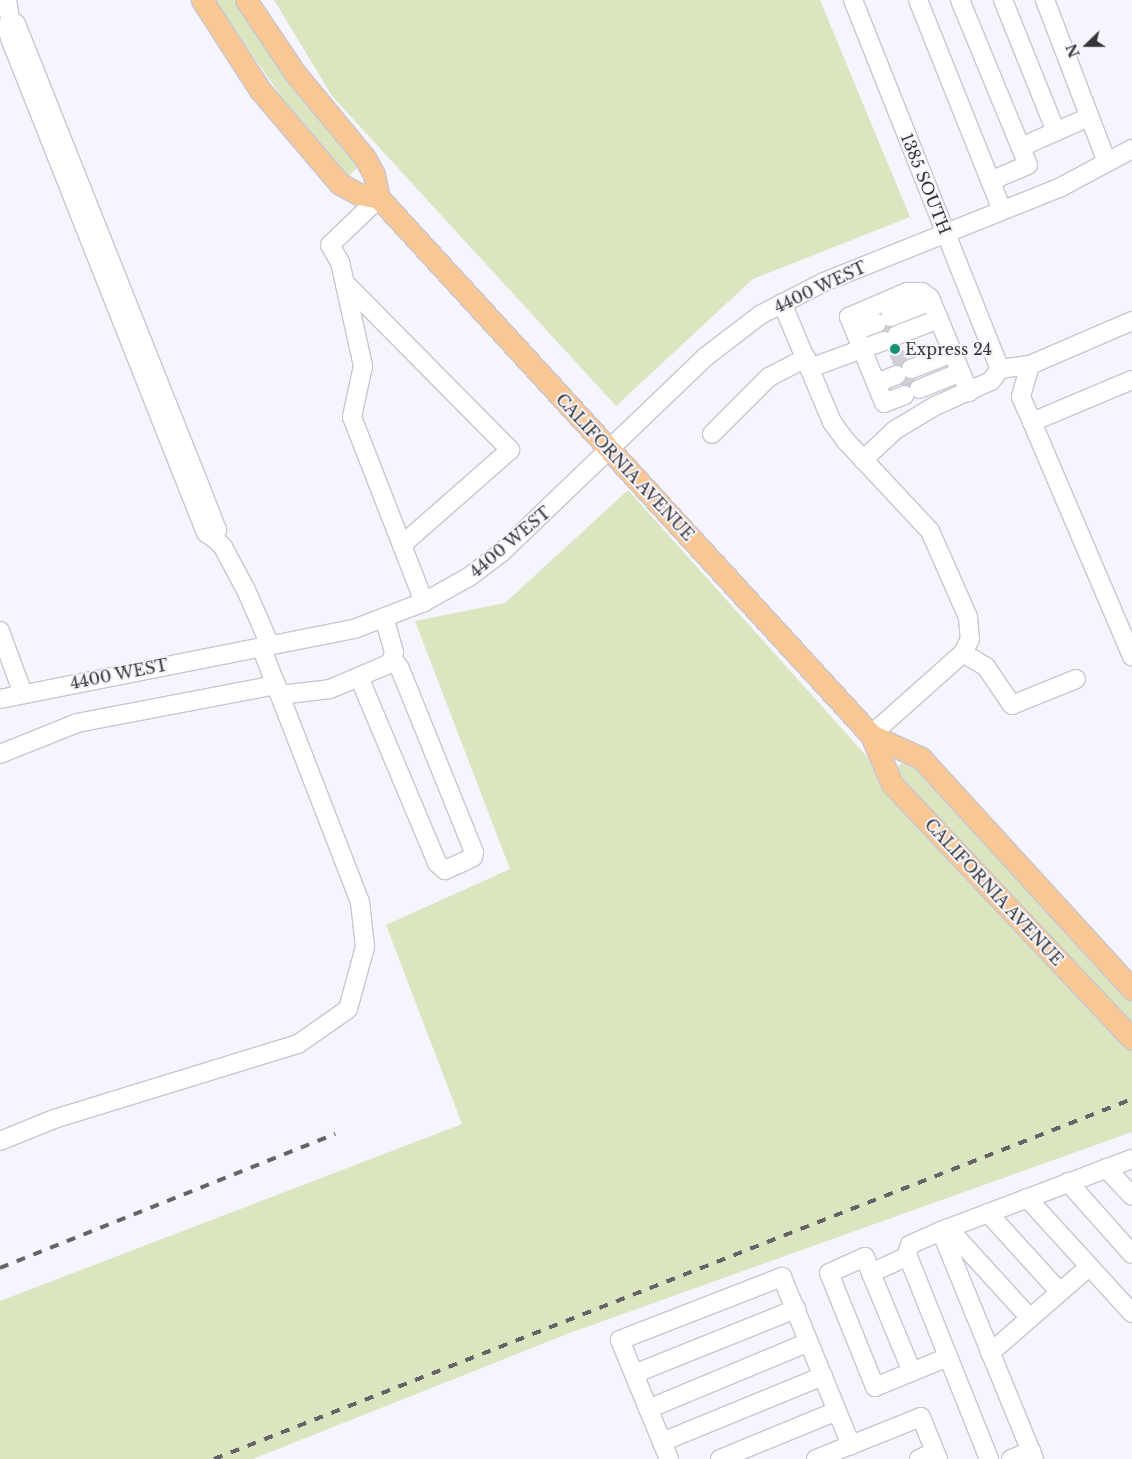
<!DOCTYPE html>
<style>
body{margin:0}
#map{position:relative;width:1132px;height:1459px;overflow:hidden;background:#f6f5fd;font-family:"Libre Baskerville",serif}
div>[style]{position:absolute}
[style*='--x']{left:calc(var(--x)*1px);top:calc(var(--y)*1px);width:calc(var(--w)*1px);rotate:calc(var(--a)*1deg)}
.green>*{inset:0;background:#dbe6c1}
.minor-tunnel>*{height:18px;margin-top:-9px;transform-origin:0;background:repeating-linear-gradient(90deg,#d0cfd6 0 18px,transparent 0 27px)}
.roads{filter:drop-shadow(1px 0 #c8c6d0) drop-shadow(-1px 0 #c8c6d0) drop-shadow(0 1px #c8c6d0) drop-shadow(0 -1px #c8c6d0)}
.minor>*{height:18px;margin:-9px;padding:0 9px;transform-origin:9px;border-radius:9px;background:#fff}
.major>*{height:21px;margin:-10.5px;padding:0 10.5px;transform-origin:10.5px;border-radius:10.5px;background:#f8c794}
.rail>*{height:4px;margin-top:-2px;transform-origin:0;background:repeating-linear-gradient(90deg,#646468 0 9px,transparent 0 18px)}
.dots>*{width:14px;height:14px;translate:-50% -50%;box-sizing:border-box;border:2px solid #f6f5fd;border-radius:50%}
span{translate:-50% -50%;white-space:nowrap;text-align:center;line-height:1.15;-webkit-text-stroke:4px #f6f5fd;paint-order:stroke}
.street-label{font-size:16px;color:#363639}
.poi-label{font-size:16px;color:#363639}
.left{translate:0 -50%;text-align:left}
.north{position:absolute;left:1062px;top:20px;width:50px;height:50px;-webkit-text-stroke:4px #f6f5fd;paint-order:stroke;rotate:248deg;font-size:14px;font-weight:700;line-height:20px;text-align:center;color:#363639}
.north::after{content:'';display:block;margin:auto;width:18px;height:22px;background:#363639;clip-path:polygon(50% 0,100% 100%,50% 72%,0 100%)}
</style>
<div id="map">
<div class="green">
<div style="clip-path:polygon(214px 0,234px 0,309px 103px,360px 165px,347px 178px,294px 115px)"></div>
<div style="clip-path:polygon(274px 0,820px 0,910px 217px,753px 279px,616px 406px,332px 96px)"></div>
<div style="clip-path:polygon(628px 490px,1132px 1052px,1132px 1132px,567px 1334px,253px 1459px,0 1459px,0 1301px,462px 1124px,386px 925px,510px 869px,415px 621px,505px 603px)"></div>
<div style="clip-path:polygon(907px 758px,1132px 1001px,1132px 1020px,1129px 1023px,894px 770px)"></div>
</div>
<div class="minor-tunnel">
<div style="--x:880;--y:332;--w:15;--a:-20"></div>
<div style="--x:893;--y:364;--w:15;--a:-23"></div>
<div style="--x:901;--y:385;--w:15;--a:-23"></div>
</div>
<div class="roads">
<div class="minor">
<div style="--x:7;--y:0;--w:20;--a:81"></div>
<div style="--x:10;--y:20;--w:8;--a:113"></div>
<div style="--x:7;--y:27;--w:15;--a:74"></div>
<div style="--x:11;--y:41;--w:529;--a:68.38"></div>
<div style="--x:206;--y:533;--w:9;--a:32"></div>
<div style="--x:214;--y:538;--w:9;--a:-69"></div>
<div style="--x:217;--y:530;--w:53;--a:-111.2"></div>
<div style="--x:198;--y:481;--w:441;--a:-111.7"></div>
<div style="--x:35;--y:71;--w:51;--a:-112"></div>
<div style="--x:16;--y:24;--w:7;--a:-146"></div>
<div style="--x:853;--y:0;--w:397;--a:68.3"></div>
<div style="--x:918;--y:0;--w:226;--a:68.2"></div>
<div style="--x:960;--y:0;--w:178;--a:67.6"></div>
<div style="--x:1028;--y:165;--w:41;--a:157.2"></div>
<div style="--x:1003;--y:0;--w:142;--a:68.1"></div>
<div style="--x:1045;--y:0;--w:173;--a:69.1"></div>
<div style="--x:1021;--y:147;--w:74;--a:-23.8"></div>
<div style="--x:379;--y:198;--w:68;--a:136.2"></div>
<div style="--x:330;--y:245;--w:20;--a:60"></div>
<div style="--x:340;--y:262;--w:107;--a:77.5"></div>
<div style="--x:363;--y:366;--w:52;--a:102.2"></div>
<div style="--x:352;--y:417;--w:199;--a:68.7"></div>
<div style="--x:345;--y:283;--w:235;--a:45.3"></div>
<div style="--x:510;--y:450;--w:144;--a:138.7"></div>
<div style="--x:782;--y:303;--w:129;--a:67.2"></div>
<div style="--x:832;--y:422;--w:24;--a:54"></div>
<div style="--x:846;--y:441;--w:123;--a:47"></div>
<div style="--x:930;--y:531;--w:94;--a:66.2"></div>
<div style="--x:968;--y:617;--w:22;--a:85"></div>
<div style="--x:970;--y:639;--w:16;--a:117"></div>
<div style="--x:963;--y:653;--w:123;--a:138.3"></div>
<div style="--x:890;--y:317;--w:44;--a:-21.3"></div>
<div style="--x:855;--y:331;--w:23;--a:-20"></div>
<div style="--x:897;--y:335;--w:45;--a:-20.9"></div>
<div style="--x:884;--y:341;--w:23;--a:160"></div>
<div style="--x:862;--y:349;--w:58;--a:67.8"></div>
<div style="--x:884;--y:403;--w:22;--a:-21"></div>
<div style="--x:1030;--y:365;--w:33;--a:106"></div>
<div style="--x:1021;--y:397;--w:27;--a:66"></div>
<div style="--x:1032;--y:422;--w:108;--a:-22.8"></div>
<div style="--x:810;--y:368;--w:55;--a:-20.1"></div>
<div style="--x:862;--y:349;--w:35;--a:-112"></div>
<div style="--x:849;--y:317;--w:63;--a:-23.3"></div>
<div style="--x:907;--y:292;--w:15;--a:0"></div>
<div style="--x:922;--y:292;--w:10;--a:37"></div>
<div style="--x:930;--y:298;--w:102;--a:67.5"></div>
<div style="--x:911;--y:369;--w:45;--a:-20.9"></div>
<div style="--x:1000;--y:369;--w:30;--a:-8"></div>
<div style="--x:1030;--y:365;--w:111;--a:-23.3"></div>
<div style="--x:876;--y:383;--w:22;--a:-21"></div>
<div style="--x:919;--y:389;--w:45;--a:-22"></div>
<div style="--x:1032;--y:422;--w:255;--a:66.9"></div>
<div style="--x:712;--y:434;--w:81;--a:-45"></div>
<div style="--x:769;--y:377;--w:42;--a:-27.2"></div>
<div style="--x:863;--y:460;--w:44;--a:-43.2"></div>
<div style="--x:895;--y:430;--w:47;--a:-31"></div>
<div style="--x:935;--y:406;--w:61;--a:-24.1"></div>
<div style="--x:991;--y:381;--w:15;--a:-53"></div>
<div style="--x:214;--y:538;--w:13;--a:45"></div>
<div style="--x:223;--y:547;--w:49;--a:61.9"></div>
<div style="--x:246;--y:590;--w:60;--a:66.4"></div>
<div style="--x:0;--y:631;--w:67;--a:69.9"></div>
<div style="--x:963;--y:653;--w:27;--a:31"></div>
<div style="--x:986;--y:667;--w:46;--a:55.6"></div>
<div style="--x:1012;--y:705;--w:69;--a:-22.1"></div>
<div style="--x:359;--y:677;--w:202;--a:67.2"></div>
<div style="--x:437;--y:863;--w:11;--a:41"></div>
<div style="--x:445;--y:870;--w:22;--a:-24"></div>
<div style="--x:465;--y:861;--w:9;--a:-27"></div>
<div style="--x:473;--y:857;--w:5;--a:-79"></div>
<div style="--x:474;--y:852;--w:197;--a:-112"></div>
<div style="--x:400;--y:669;--w:12;--a:-125"></div>
<div style="--x:280;--y:695;--w:50;--a:-6.8"></div>
<div style="--x:330;--y:689;--w:66;--a:-23.1"></div>
<div style="--x:391;--y:663;--w:11;--a:-75"></div>
<div style="--x:394;--y:652;--w:33;--a:-106"></div>
<div style="--x:0;--y:699;--w:361;--a:-11.2"></div>
<div style="--x:354;--y:629;--w:75;--a:-21.1"></div>
<div style="--x:424;--y:602;--w:51;--a:-29.1"></div>
<div style="--x:469;--y:577;--w:41;--a:-37.1"></div>
<div style="--x:502;--y:552;--w:280;--a:-43.8"></div>
<div style="--x:704;--y:358;--w:71;--a:-37.5"></div>
<div style="--x:760;--y:315;--w:72;--a:-27.3"></div>
<div style="--x:824;--y:282;--w:255;--a:-21.8"></div>
<div style="--x:1061;--y:187;--w:81;--a:-28.2"></div>
<div style="--x:0;--y:754;--w:83;--a:-21.9"></div>
<div style="--x:77;--y:723;--w:203;--a:-10.8"></div>
<div style="--x:0;--y:1141;--w:58;--a:-22.2"></div>
<div style="--x:54;--y:1119;--w:255;--a:-17.1"></div>
<div style="--x:298;--y:1044;--w:61;--a:-35"></div>
<div style="--x:348;--y:1009;--w:64;--a:-74.7"></div>
<div style="--x:365;--y:947;--w:45;--a:-96.3"></div>
<div style="--x:360;--y:902;--w:274;--a:-111.2"></div>
<div style="--x:1106;--y:1168;--w:38;--a:47"></div>
<div style="--x:1068;--y:1182;--w:96;--a:48.4"></div>
<div style="--x:1027;--y:1198;--w:156;--a:47.6"></div>
<div style="--x:988;--y:1213;--w:107;--a:47.7"></div>
<div style="--x:948;--y:1228;--w:122;--a:47.7"></div>
<div style="--x:941;--y:1231;--w:34;--a:156"></div>
<div style="--x:910;--y:1245;--w:9;--a:108"></div>
<div style="--x:907;--y:1254;--w:221;--a:68.2"></div>
<div style="--x:908;--y:1256;--w:41;--a:155.3"></div>
<div style="--x:871;--y:1273;--w:17;--a:-111"></div>
<div style="--x:865;--y:1257;--w:39;--a:156"></div>
<div style="--x:829;--y:1273;--w:123;--a:68"></div>
<div style="--x:875;--y:1387;--w:79;--a:-22.3"></div>
<div style="--x:871;--y:1273;--w:107;--a:67.5"></div>
<div style="--x:990;--y:1353;--w:131;--a:-41"></div>
<div style="--x:634;--y:1374;--w:175;--a:-21.9"></div>
<div style="--x:648;--y:1409;--w:174;--a:-22.6"></div>
<div style="--x:662;--y:1442;--w:174;--a:-22.3"></div>
<div style="--x:669;--y:1459;--w:129;--a:-112.4"></div>
<div style="--x:620;--y:1340;--w:174;--a:-21.3"></div>
<div style="--x:782;--y:1277;--w:182;--a:67.7"></div>
<div style="--x:851;--y:1445;--w:75;--a:-21.8"></div>
<div style="--x:921;--y:1417;--w:45;--a:68"></div>
<div style="--x:720;--y:1459;--w:126;--a:-22.3"></div>
<div style="--x:816;--y:1459;--w:38;--a:-22"></div>
<div style="--x:919;--y:1459;--w:17;--a:-24"></div>
<div style="--x:1011;--y:1459;--w:22;--a:-22"></div>
<div style="--x:1034;--y:1459;--w:246;--a:-112.2"></div>
<div style="--x:941;--y:1231;--w:204;--a:-20.7"></div>
</div>
<div class="major">
<div style="--x:202;--y:0;--w:107;--a:57.2"></div>
<div style="--x:260;--y:90;--w:123;--a:49.6"></div>
<div style="--x:340;--y:184;--w:21;--a:28"></div>
<div style="--x:359;--y:194;--w:20;--a:11"></div>
<div style="--x:246;--y:0;--w:88;--a:56.1"></div>
<div style="--x:295;--y:73;--w:110;--a:50.5"></div>
<div style="--x:365;--y:158;--w:19;--a:62"></div>
<div style="--x:374;--y:175;--w:24;--a:78"></div>
<div style="--x:379;--y:198;--w:728;--a:47.5"></div>
<div style="--x:871;--y:735;--w:53;--a:66.8"></div>
<div style="--x:892;--y:784;--w:350;--a:46.7"></div>
<div style="--x:871;--y:735;--w:55;--a:24.7"></div>
<div style="--x:921;--y:758;--w:313;--a:47.6"></div>
</div>
</div>
<div class="rail">
<div style="--x:0;--y:1268;--w:361;--a:-21.8"></div>
<div style="--x:214;--y:1459;--w:986;--a:-21.41"></div>
</div>
<div class="dots">
<div style="left:895px;top:349px;background:#169074"></div>
</div>
<div class="street-label">
<span style="left:926px;top:184px;rotate:68deg">1385 SOUTH</span>
<span style="left:820px;top:287px;rotate:-25deg">4400 WEST</span>
<span style="left:625px;top:467px;rotate:47deg">CALIFORNIA AVENUE</span>
<span style="left:510px;top:542px;rotate:-40deg">4400 WEST</span>
<span style="left:119px;top:674px;rotate:-11deg">4400 WEST</span>
<span style="left:994px;top:892px;rotate:47deg">CALIFORNIA AVENUE</span>
</div>
<div class="poi-label">
<span class="left" style="left:905px;top:349px">Express 24</span>
</div>
<div class="north">N</div>
</div>
